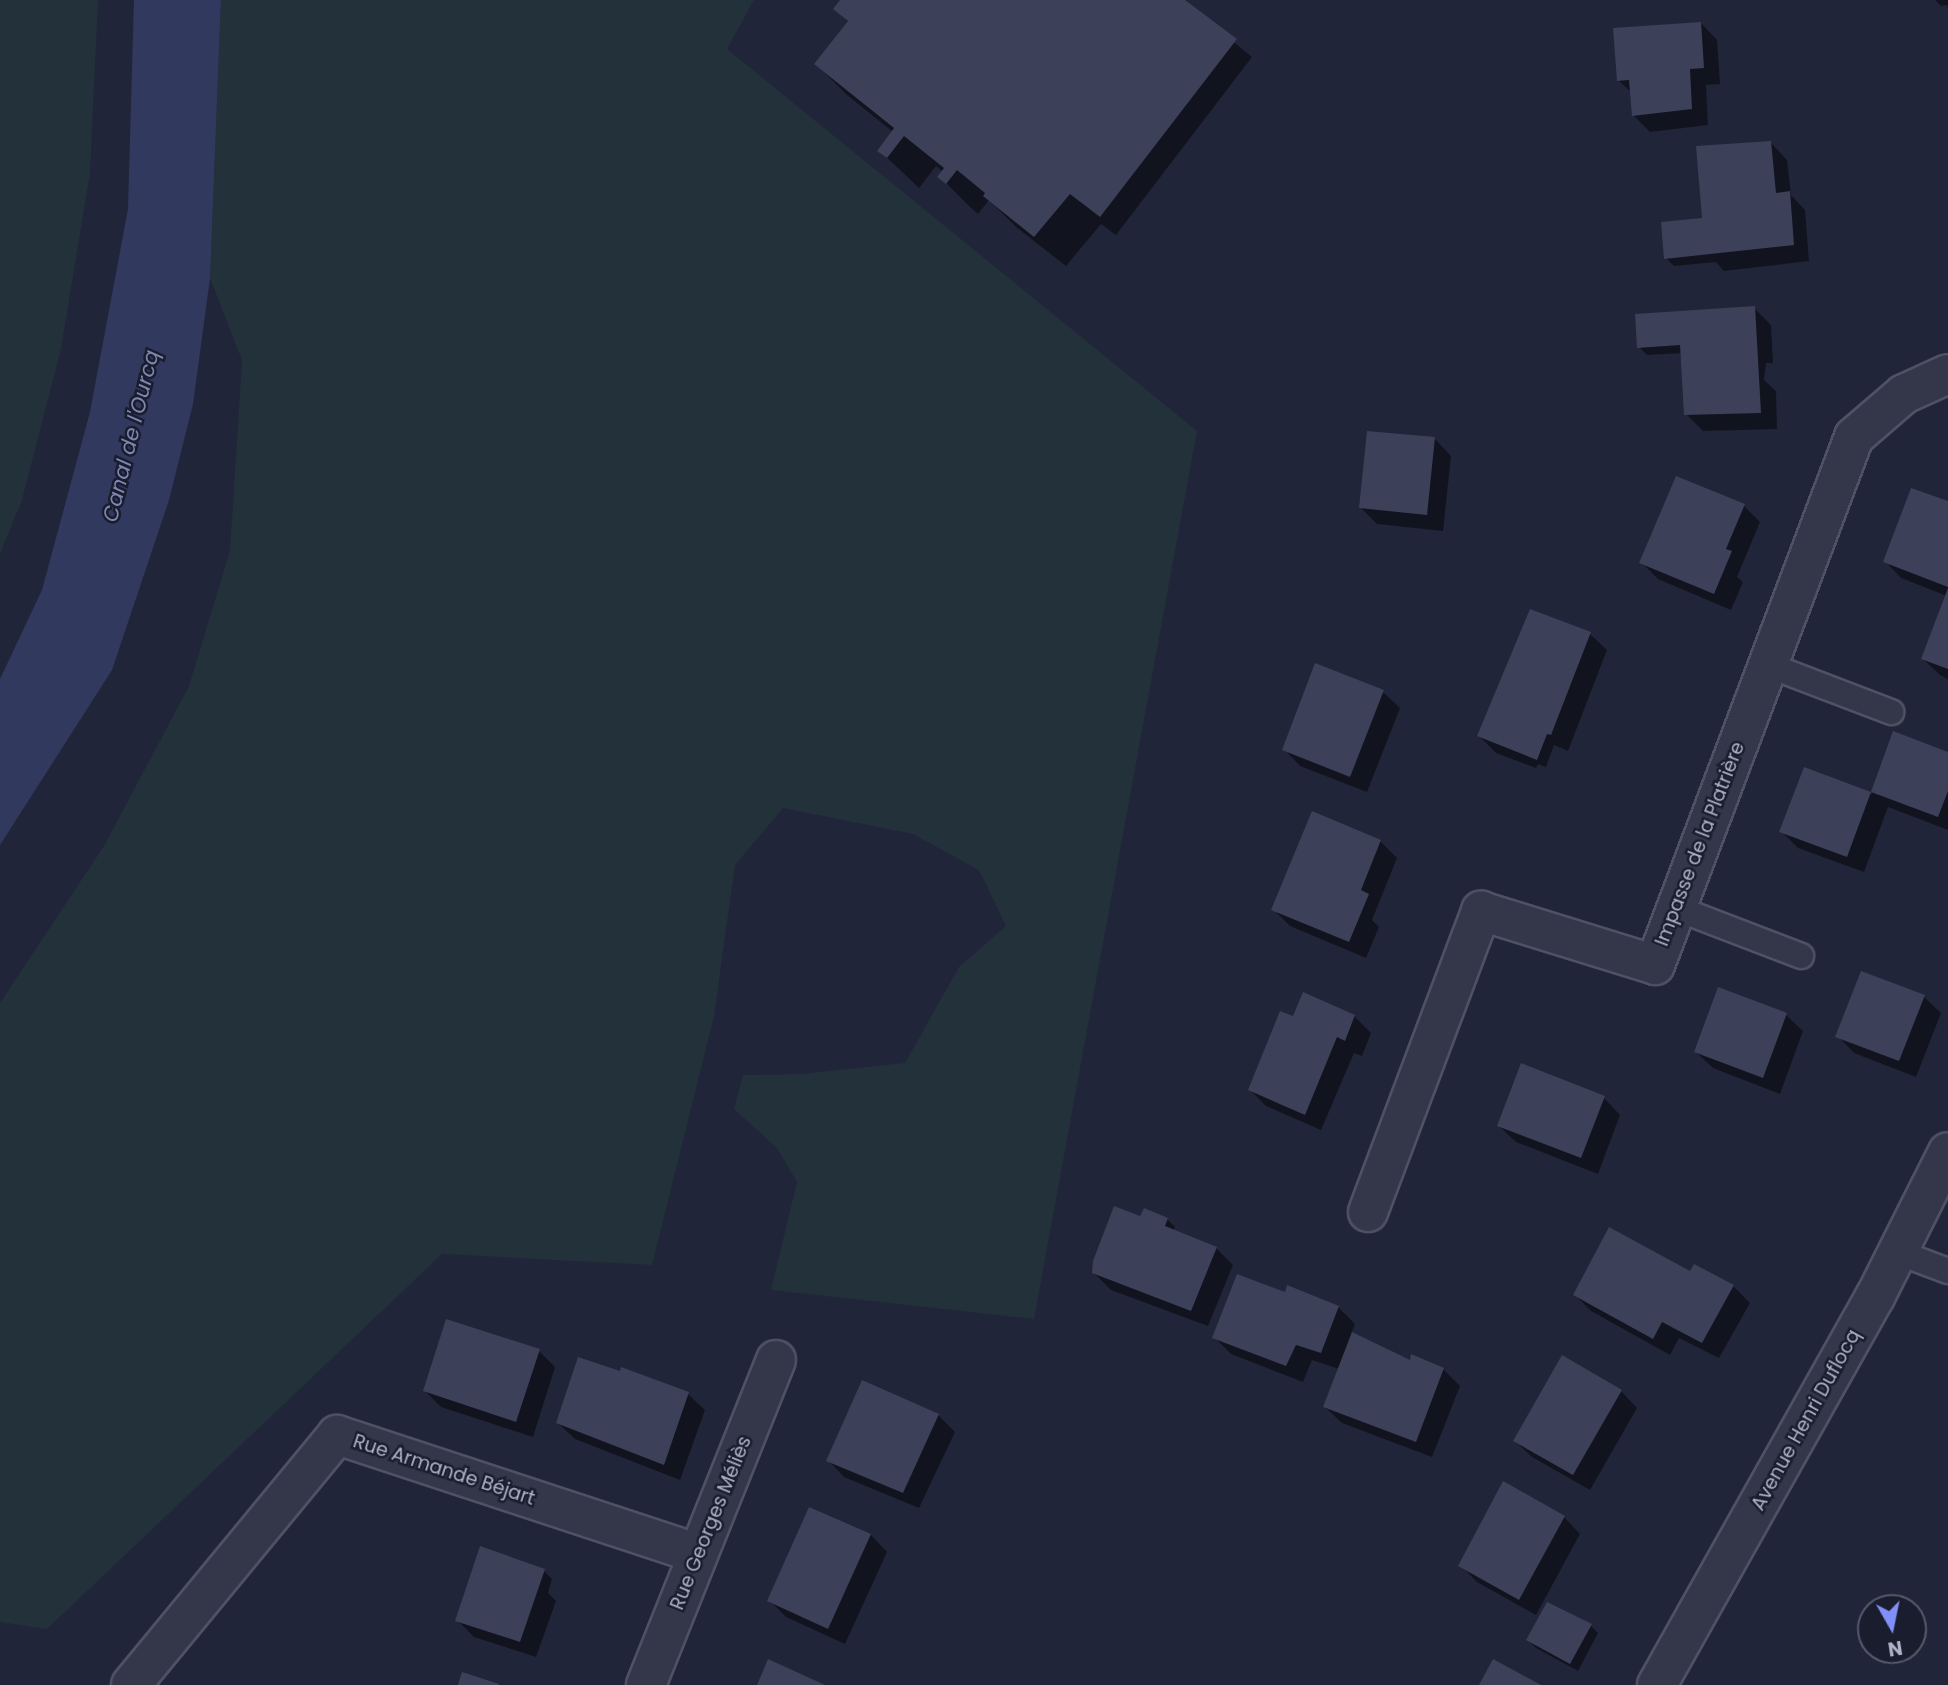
<!DOCTYPE html>
<meta charset="utf-8">
<style>
body{margin:0}
#map{position:relative;width:1948px;height:1685px;overflow:hidden;background:#212539;font-family:Poppins,sans-serif}
div>[style]{position:absolute}
[style*='--x']{left:calc(var(--x)*1px);top:calc(var(--y)*1px);width:calc(var(--w)*1px);rotate:calc(var(--a)*1deg)}
.green>*{inset:0;background:#23313a}
.water>*{inset:0;background:#32395e}
.shadow>*{inset:0;background:#0007}
.building>*{inset:0;background:#3d4059}
.roads{filter:drop-shadow(2px 0 #4f5264) drop-shadow(-2px 0 #4f5264) drop-shadow(0 2px #4f5264) drop-shadow(0 -2px #4f5264)}
.service>*{height:24px;margin:-12px;padding:0 12px;transform-origin:12px;border-radius:12px;background:#343749}
.minor>*{height:38px;margin:-19px;padding:0 19px;transform-origin:19px;border-radius:19px;background:#343749}
.tertiary>*{height:38px;margin:-19px;padding:0 19px;transform-origin:19px;border-radius:19px;background:#343749}
span{translate:-50% -50%;white-space:nowrap;text-align:center;line-height:1.15;-webkit-text-stroke:5px #1a1d2e;paint-order:stroke}
.street-label{font-size:19px;color:#afb2c6}
.water-label{font-size:21px;color:#7e87b2;font-style:italic}
.north{position:absolute;left:1857px;top:1594px;width:70px;height:70px;box-sizing:border-box;background:#1a1d2e;border:2px solid #56596b;border-radius:50%;rotate:171deg;font-size:19px;font-weight:700;line-height:28px;text-align:center;color:#afb2c6}
.north::after{content:'';display:block;margin:auto;width:24px;height:32px;background:#8190f8;clip-path:polygon(50% 0,100% 100%,50% 72%,0 100%)}
</style>
<div id="map">
<div class="green">
<div style="clip-path:polygon(0 0,98px 0,90px 173px,61px 349px,22px 500px,0 554px)"></div>
<div style="clip-path:polygon(221px 0,754px 0,727px 49px,1197px 431px,1034px 1319px,771px 1290px,797px 1182px,777px 1148px,734px 1109px,743px 1075px,801px 1074px,905px 1063px,959px 967px,1006px 926px,979px 870px,913px 834px,783px 808px,735px 865px,714px 1016px,652px 1265px,442px 1254px,47px 1629px,0 1622px,0 1003px,104px 846px,189px 686px,230px 551px,242px 360px,210px 278px)"></div>
</div>
<div class="water">
<div style="clip-path:polygon(134px 0,221px 0,210px 278px,193px 404px,169px 500px,112px 670px,0 845px,0 679px,42px 590px,90px 412px,128px 209px)"></div>
</div>
<div class="shadow">
<div style="clip-path:polygon(842px 0,1182px 0,1252px 57px,1116px 235px,1101px 224px,1066px 266px,1016px 227px,989px 200px,978px 214px,970px 207px,939px 176px,943px 172px,936px 166px,919px 188px,880px 151px,893px 132px,847px 95px,816px 64px,849px 23px,835px 9px)"></div>
<div style="clip-path:polygon(1935px 0,1948px 0,1948px 9px,1947px 5px,1941px 6px)"></div>
<div style="clip-path:polygon(1701px 23px,1717px 40px,1720px 84px,1706px 85px,1708px 125px,1650px 132px,1633px 115px,1632px 93px,1618px 80px)"></div>
<div style="clip-path:polygon(1771px 143px,1787px 160px,1791px 195px,1805px 210px,1809px 261px,1724px 271px,1716px 262px,1674px 266px,1666px 258px)"></div>
<div style="clip-path:polygon(1754px 308px,1771px 325px,1773px 363px,1766px 363px,1764px 380px,1776px 391px,1777px 429px,1703px 431px,1686px 414px,1682px 353px,1647px 355px,1639px 347px)"></div>
<div style="clip-path:polygon(1435px 439px,1451px 456px,1443px 531px,1377px 524px,1361px 508px)"></div>
<div style="clip-path:polygon(1948px 503px,1948px 679px,1940px 675px,1923px 659px,1947px 596px,1901px 578px,1885px 561px)"></div>
<div style="clip-path:polygon(1744px 506px,1760px 522px,1737px 577px,1743px 582px,1731px 610px,1658px 579px,1641px 562px)"></div>
<div style="clip-path:polygon(1590px 634px,1607px 650px,1568px 751px,1554px 745px,1546px 767px,1538px 764px,1536px 768px,1496px 753px,1479px 736px)"></div>
<div style="clip-path:polygon(1316px 666px,1383px 692px,1400px 708px,1367px 792px,1300px 766px,1284px 749px)"></div>
<div style="clip-path:polygon(1895px 734px,1948px 753px,1948px 830px,1888px 807px,1864px 872px,1798px 848px,1781px 831px,1805px 769px,1872px 794px)"></div>
<div style="clip-path:polygon(1380px 841px,1397px 858px,1372px 920px,1379px 927px,1366px 958px,1290px 926px,1274px 910px)"></div>
<div style="clip-path:polygon(1924px 997px,1941px 1013px,1916px 1077px,1854px 1053px,1838px 1036px)"></div>
<div style="clip-path:polygon(1786px 1015px,1803px 1031px,1780px 1094px,1713px 1068px,1696px 1052px)"></div>
<div style="clip-path:polygon(1354px 1016px,1371px 1033px,1362px 1056px,1354px 1053px,1321px 1130px,1266px 1106px,1250px 1090px,1294px 1018px)"></div>
<div style="clip-path:polygon(1604px 1098px,1620px 1115px,1598px 1174px,1516px 1142px,1499px 1126px)"></div>
<div style="clip-path:polygon(1167px 1219px,1175px 1227px,1173px 1231px,1216px 1248px,1233px 1265px,1208px 1326px,1111px 1290px,1094px 1273px,1148px 1221px)"></div>
<div style="clip-path:polygon(1691px 1273px,1733px 1286px,1750px 1303px,1719px 1358px,1679px 1338px,1670px 1355px,1591px 1311px,1575px 1295px)"></div>
<div style="clip-path:polygon(1286px 1295px,1338px 1307px,1355px 1324px,1351px 1334px,1411px 1363px,1443px 1369px,1460px 1386px,1432px 1457px,1342px 1423px,1325px 1407px,1339px 1369px,1312px 1360px,1303px 1382px,1231px 1354px,1214px 1337px)"></div>
<div style="clip-path:polygon(539px 1351px,555px 1367px,533px 1437px,441px 1407px,425px 1391px)"></div>
<div style="clip-path:polygon(621px 1374px,688px 1394px,705px 1410px,680px 1480px,575px 1439px,558px 1423px)"></div>
<div style="clip-path:polygon(1621px 1391px,1637px 1408px,1590px 1490px,1532px 1457px,1515px 1441px)"></div>
<div style="clip-path:polygon(938px 1415px,955px 1432px,919px 1508px,844px 1477px,828px 1460px)"></div>
<div style="clip-path:polygon(810px 1509px,871px 1535px,887px 1552px,845px 1644px,786px 1617px,769px 1600px)"></div>
<div style="clip-path:polygon(1564px 1517px,1580px 1534px,1536px 1615px,1477px 1582px,1460px 1565px)"></div>
<div style="clip-path:polygon(544px 1571px,552px 1579px,548px 1593px,556px 1601px,536px 1657px,474px 1637px,457px 1620px)"></div>
<div style="clip-path:polygon(1590px 1625px,1598px 1633px,1578px 1671px,1536px 1648px,1528px 1640px)"></div>
</div>
<div class="building">
<div style="clip-path:polygon(840px 0,1185px 0,1237px 39px,1100px 217px,1070px 194px,1034px 237px,983px 196px,985px 193px,957px 170px,946px 184px,937px 177px,944px 168px,904px 136px,887px 158px,877px 151px,894px 128px,814px 64px,848px 21px,833px 9px)"></div>
<div style="clip-path:polygon(1701px 22px,1704px 68px,1690px 69px,1692px 109px,1632px 116px,1629px 80px,1617px 81px,1613px 28px)"></div>
<div style="clip-path:polygon(1771px 141px,1776px 193px,1790px 191px,1794px 245px,1664px 259px,1661px 222px,1702px 218px,1696px 146px)"></div>
<div style="clip-path:polygon(1755px 306px,1761px 413px,1684px 415px,1680px 345px,1637px 348px,1635px 314px)"></div>
<div style="clip-path:polygon(1367px 431px,1435px 437px,1427px 515px,1359px 508px)"></div>
<div style="clip-path:polygon(1676px 476px,1745px 504px,1726px 549px,1732px 551px,1714px 594px,1639px 563px)"></div>
<div style="clip-path:polygon(1911px 488px,1948px 501px,1948px 587px,1883px 562px)"></div>
<div style="clip-path:polygon(1948px 588px,1948px 669px,1921px 659px)"></div>
<div style="clip-path:polygon(1530px 609px,1591px 632px,1551px 735px,1547px 734px,1537px 760px,1477px 736px)"></div>
<div style="clip-path:polygon(1315px 663px,1384px 690px,1350px 777px,1282px 750px)"></div>
<div style="clip-path:polygon(1893px 731px,1948px 752px,1948px 791px,1938px 817px,1871px 792px)"></div>
<div style="clip-path:polygon(1804px 767px,1871px 792px,1847px 857px,1779px 832px)"></div>
<div style="clip-path:polygon(1312px 811px,1381px 840px,1361px 890px,1369px 894px,1349px 942px,1271px 910px)"></div>
<div style="clip-path:polygon(1861px 971px,1925px 995px,1899px 1061px,1835px 1037px)"></div>
<div style="clip-path:polygon(1718px 987px,1787px 1013px,1763px 1078px,1694px 1052px)"></div>
<div style="clip-path:polygon(1303px 992px,1355px 1015px,1345px 1041px,1337px 1037px,1305px 1115px,1248px 1090px,1280px 1011px,1293px 1016px)"></div>
<div style="clip-path:polygon(1521px 1063px,1605px 1096px,1581px 1158px,1497px 1126px)"></div>
<div style="clip-path:polygon(1114px 1206px,1140px 1216px,1144px 1208px,1168px 1218px,1165px 1226px,1217px 1247px,1191px 1311px,1092px 1273px,1093px 1261px)"></div>
<div style="clip-path:polygon(1609px 1227px,1690px 1271px,1694px 1264px,1734px 1285px,1702px 1343px,1662px 1322px,1653px 1339px,1573px 1295px)"></div>
<div style="clip-path:polygon(1237px 1274px,1285px 1292px,1287px 1285px,1339px 1306px,1321px 1353px,1296px 1345px,1286px 1366px,1212px 1338px)"></div>
<div style="clip-path:polygon(446px 1319px,540px 1349px,516px 1422px,423px 1391px)"></div>
<div style="clip-path:polygon(1352px 1332px,1410px 1360px,1411px 1354px,1444px 1368px,1416px 1442px,1323px 1407px)"></div>
<div style="clip-path:polygon(1562px 1355px,1622px 1390px,1573px 1475px,1513px 1441px)"></div>
<div style="clip-path:polygon(578px 1357px,620px 1371px,621px 1367px,689px 1392px,664px 1465px,556px 1423px)"></div>
<div style="clip-path:polygon(862px 1380px,939px 1414px,903px 1493px,826px 1461px)"></div>
<div style="clip-path:polygon(1503px 1481px,1565px 1516px,1519px 1600px,1458px 1566px)"></div>
<div style="clip-path:polygon(809px 1507px,871px 1534px,828px 1629px,767px 1601px)"></div>
<div style="clip-path:polygon(480px 1546px,545px 1569px,520px 1642px,455px 1621px)"></div>
<div style="clip-path:polygon(1547px 1602px,1592px 1624px,1570px 1664px,1526px 1640px)"></div>
<div style="clip-path:polygon(768px 1659px,825px 1685px,757px 1685px)"></div>
<div style="clip-path:polygon(1493px 1659px,1541px 1685px,1479px 1685px)"></div>
<div style="clip-path:polygon(462px 1672px,499px 1684px,499px 1685px,458px 1685px)"></div>
</div>
<div class="roads">
<div class="service">
<div style="--x:1768;--y:665;--w:132;--a:20.9"></div>
<div style="--x:1676;--y:908;--w:134;--a:21"></div>
<div style="--x:1900;--y:1253;--w:51;--a:20.6"></div>
</div>
<div class="minor">
<div style="--x:1368;--y:1212;--w:322;--a:-69.4"></div>
<div style="--x:1481;--y:911;--w:182;--a:17.2"></div>
<div style="--x:1655;--y:965;--w:564;--a:-69.35"></div>
<div style="--x:1854;--y:437;--w:66;--a:-40.7"></div>
<div style="--x:1904;--y:394;--w:48;--a:-24.4"></div>
<div style="--x:131;--y:1685;--w:324;--a:-50.5"></div>
<div style="--x:337;--y:1435;--w:380;--a:18.2"></div>
<div style="--x:646;--y:1685;--w:350;--a:-68.2"></div>
</div>
<div class="tertiary">
<div style="--x:1657;--y:1685;--w:445;--a:-60.7"></div>
<div style="--x:1875;--y:1297;--w:162;--a:-63.3"></div>
</div>
</div>
<div class="street-label">
<span style="left:1700px;top:844px;rotate:-69deg">Impasse de la Platrière</span>
<span style="left:1806px;top:1420px;rotate:-61deg">Avenue Henri Duflocq</span>
<span style="left:444px;top:1470px;rotate:18deg">Rue Armande Béjart</span>
<span style="left:711px;top:1523px;rotate:-68deg">Rue Georges Méliès</span>
</div>
<div class="water-label">
<span style="left:131px;top:436px;rotate:-76deg">Canal de l'Ourcq</span>
</div>
<div class="north">N</div>
</div>
